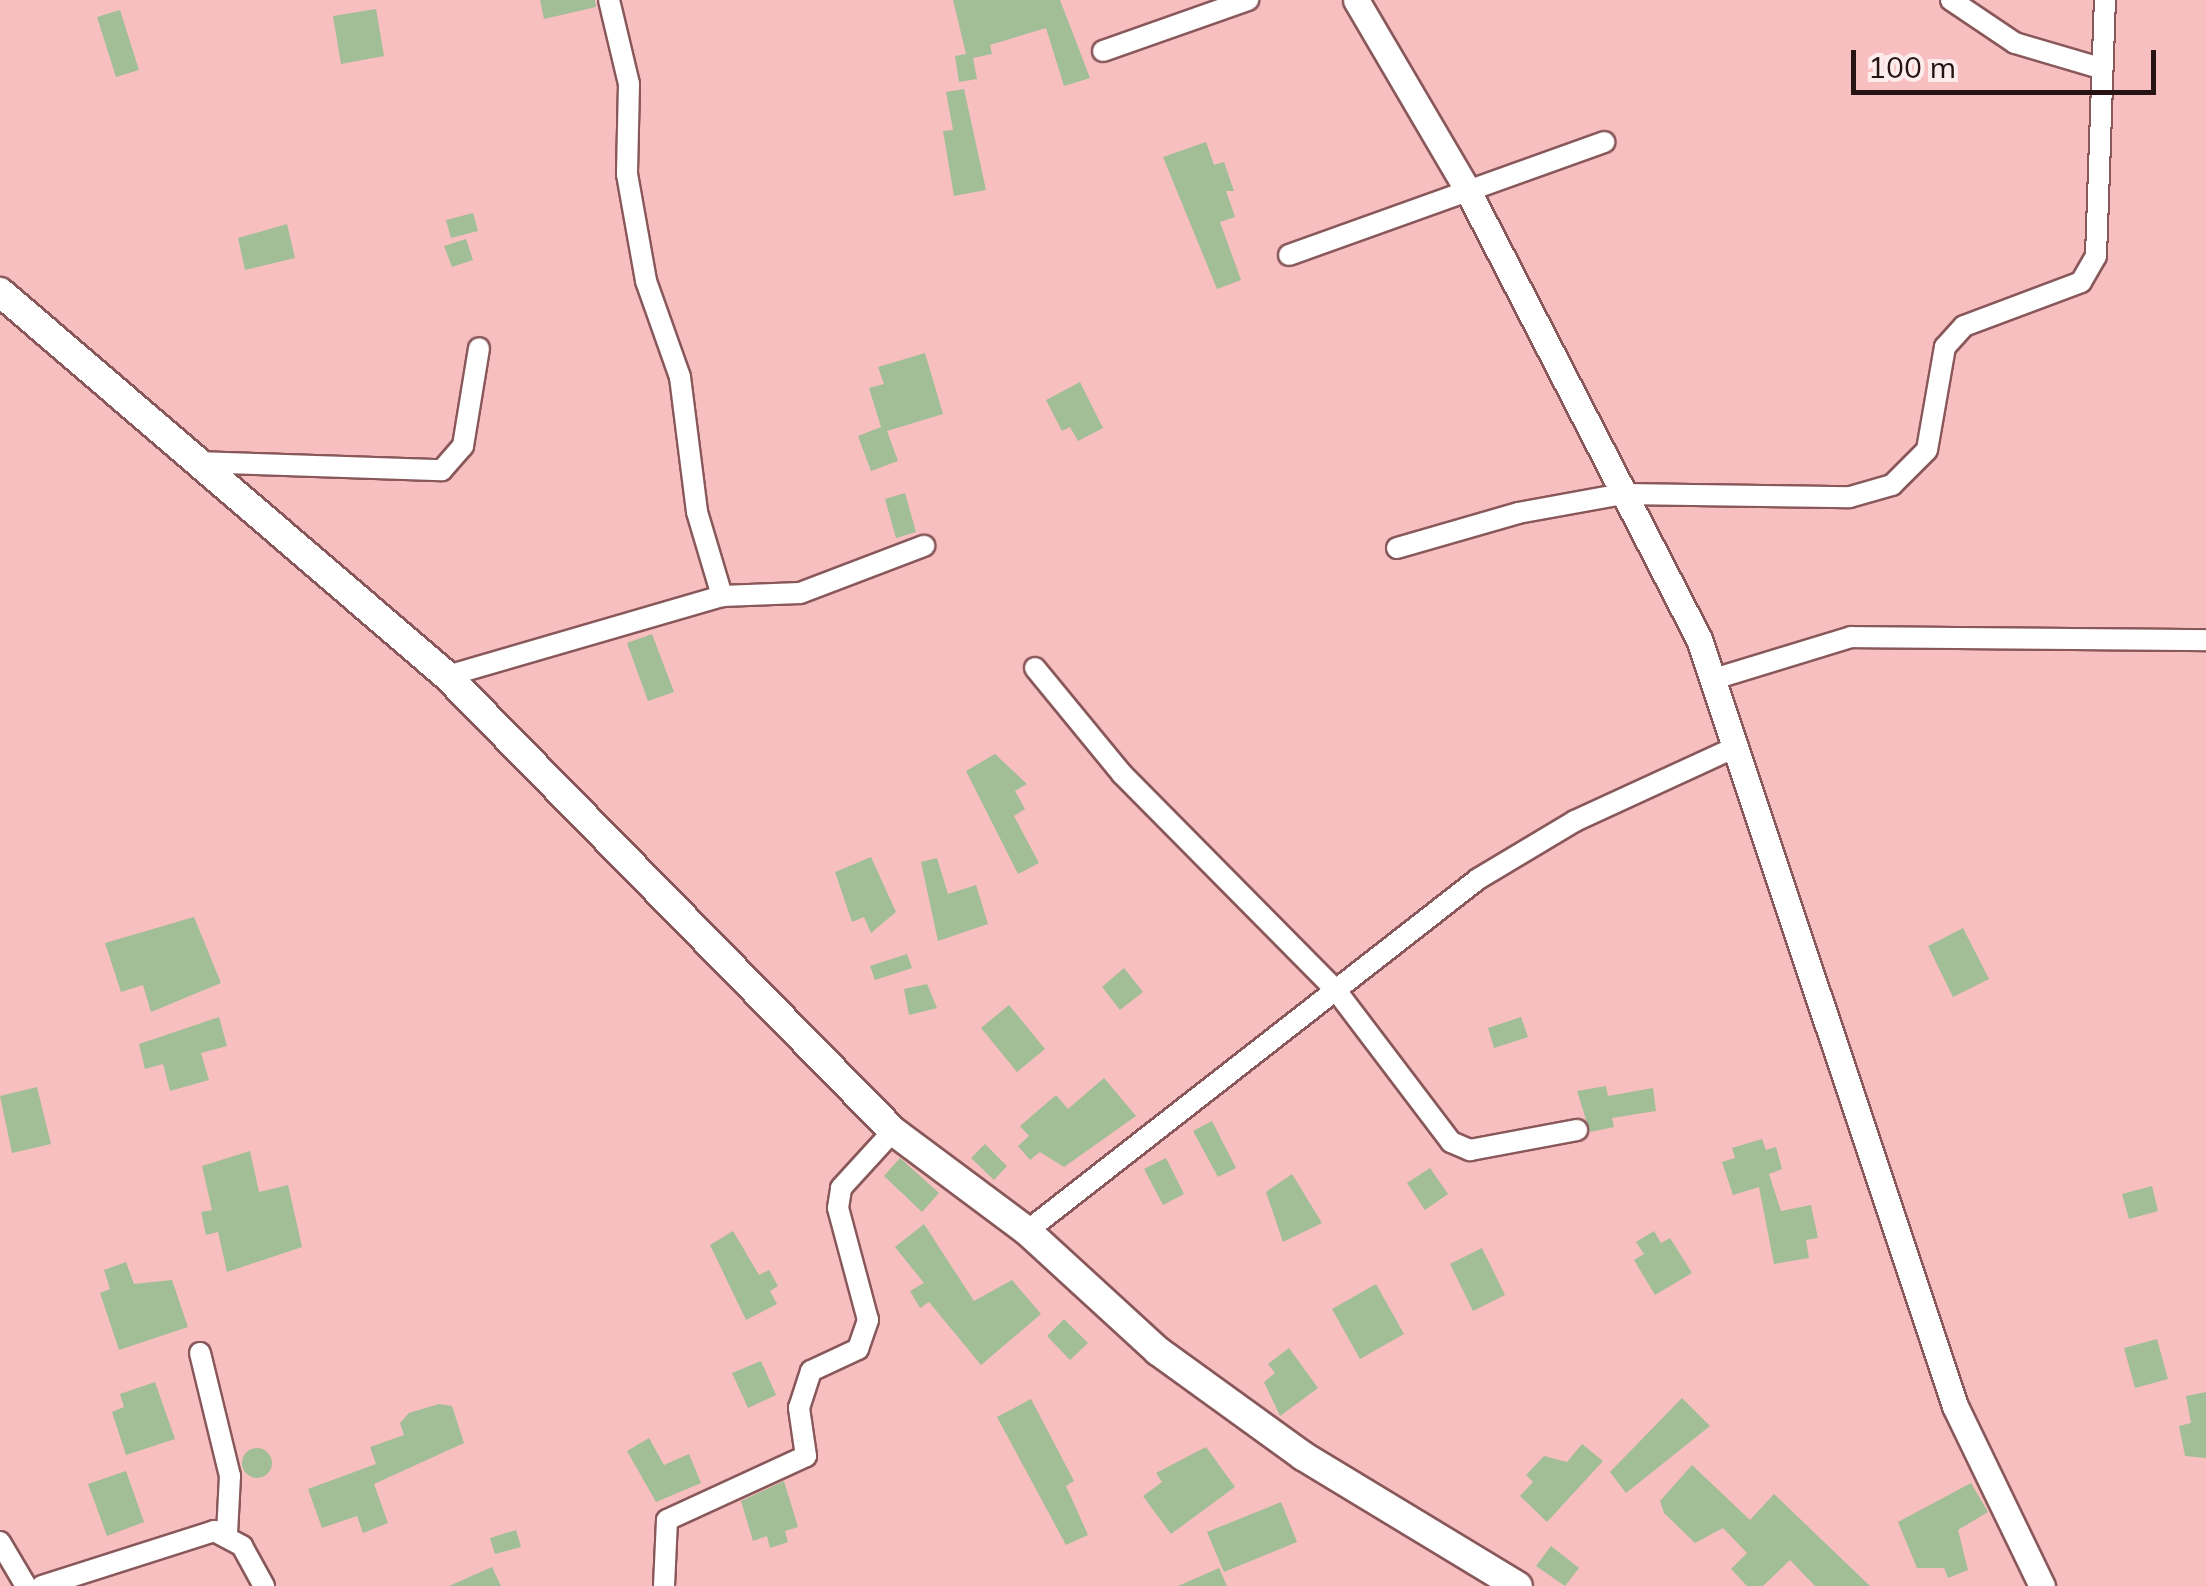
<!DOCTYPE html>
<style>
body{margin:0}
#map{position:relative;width:2206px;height:1586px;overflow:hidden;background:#f7bfc0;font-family:Mulish,sans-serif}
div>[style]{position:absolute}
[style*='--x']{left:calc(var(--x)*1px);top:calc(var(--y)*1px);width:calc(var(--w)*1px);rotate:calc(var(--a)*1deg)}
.building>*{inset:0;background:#a1be96}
.round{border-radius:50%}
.roads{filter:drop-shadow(2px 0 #89585a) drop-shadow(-2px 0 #89585a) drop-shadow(0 2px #89585a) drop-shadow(0 -2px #89585a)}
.minor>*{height:20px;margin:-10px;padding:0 10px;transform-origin:10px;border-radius:10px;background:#fff}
.tertiary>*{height:25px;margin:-12.5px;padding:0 12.5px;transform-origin:12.5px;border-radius:12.5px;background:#fff}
.secondary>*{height:28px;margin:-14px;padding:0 14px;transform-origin:14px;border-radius:14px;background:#fff}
span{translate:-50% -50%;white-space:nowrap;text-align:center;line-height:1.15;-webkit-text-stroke:8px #fdecec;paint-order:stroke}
.scale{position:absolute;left:1851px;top:50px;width:305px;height:45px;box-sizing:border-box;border:5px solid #271314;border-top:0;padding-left:12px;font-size:30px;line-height:35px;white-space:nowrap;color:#271314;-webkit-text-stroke:8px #fdecec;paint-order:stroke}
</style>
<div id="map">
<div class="building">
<div style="clip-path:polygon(540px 0,595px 0,596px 7px,544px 19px)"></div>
<div style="clip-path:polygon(953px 0,1060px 0,1090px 78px,1064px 86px,1046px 28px,990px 45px,992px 54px,973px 58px,977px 79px,959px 82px,955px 56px,966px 54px)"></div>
<div style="clip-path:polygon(376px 9px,384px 56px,341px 64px,333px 16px)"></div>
<div style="clip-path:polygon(120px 10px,139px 70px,116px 77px,97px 17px)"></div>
<div style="clip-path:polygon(964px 89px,986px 190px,954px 196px,943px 131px,953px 130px,946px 92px)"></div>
<div style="clip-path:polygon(1206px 142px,1214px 165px,1224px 162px,1234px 191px,1226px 191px,1235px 217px,1220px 222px,1241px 280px,1217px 289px,1163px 157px)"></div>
<div style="clip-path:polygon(473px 213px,478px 231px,451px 238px,446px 220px)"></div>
<div style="clip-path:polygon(287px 224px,295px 258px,245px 270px,238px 238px)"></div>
<div style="clip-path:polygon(466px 239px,473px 260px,452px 267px,444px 246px)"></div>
<div style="clip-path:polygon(925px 353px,943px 414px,887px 431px,898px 461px,871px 471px,858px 436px,881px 427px,869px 388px,884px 384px,878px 367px)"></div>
<div style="clip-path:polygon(1080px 382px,1103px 428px,1078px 441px,1070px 427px,1062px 431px,1046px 400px)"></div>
<div style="clip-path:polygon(905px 493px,916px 532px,896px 538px,885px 499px)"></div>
<div style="clip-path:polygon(652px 634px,674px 692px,648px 701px,627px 643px)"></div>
<div style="clip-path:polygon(995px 754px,1027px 784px,1015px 791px,1025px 809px,1014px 816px,1039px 863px,1018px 874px,966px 771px)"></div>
<div style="clip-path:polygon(871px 857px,896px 912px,871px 933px,864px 917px,852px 922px,835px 872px)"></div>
<div style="clip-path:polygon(937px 858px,948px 894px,976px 885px,988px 924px,938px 941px,921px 862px)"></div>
<div style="clip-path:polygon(194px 917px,221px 983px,151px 1012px,143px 985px,121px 992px,105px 943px)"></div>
<div style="clip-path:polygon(1963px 928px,1989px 979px,1953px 997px,1928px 946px)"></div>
<div style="clip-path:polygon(907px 954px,912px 968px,875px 980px,870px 966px)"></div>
<div style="clip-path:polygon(1124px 968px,1143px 992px,1120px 1010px,1102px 987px)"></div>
<div style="clip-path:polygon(927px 984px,937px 1008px,909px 1015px,904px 989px)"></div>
<div style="clip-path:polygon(1009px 1005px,1045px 1049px,1017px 1072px,981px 1028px)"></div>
<div style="clip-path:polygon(219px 1017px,227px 1046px,201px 1053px,209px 1080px,170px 1091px,163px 1064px,145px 1069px,139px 1044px)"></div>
<div style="clip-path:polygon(1521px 1017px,1528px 1037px,1494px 1048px,1488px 1028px)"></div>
<div style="clip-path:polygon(1104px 1078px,1136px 1116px,1064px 1167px,1040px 1152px,1030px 1160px,1018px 1146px,1029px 1136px,1020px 1126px,1056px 1095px,1068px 1109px)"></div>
<div style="clip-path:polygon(1606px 1086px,1608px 1096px,1653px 1088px,1656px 1111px,1612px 1118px,1614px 1127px,1590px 1132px,1577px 1091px)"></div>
<div style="clip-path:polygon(37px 1087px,51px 1144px,12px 1153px,0 1096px)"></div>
<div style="clip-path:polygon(1212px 1121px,1236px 1168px,1218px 1177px,1193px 1131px)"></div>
<div style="clip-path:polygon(1762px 1139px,1766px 1150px,1776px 1147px,1782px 1169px,1769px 1174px,1781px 1211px,1811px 1205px,1818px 1238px,1806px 1240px,1809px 1258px,1774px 1264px,1759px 1187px,1733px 1195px,1722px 1162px,1735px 1158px,1732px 1148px)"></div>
<div style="clip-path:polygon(985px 1144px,1007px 1166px,994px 1180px,971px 1158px)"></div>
<div style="clip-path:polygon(250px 1151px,259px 1192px,288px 1185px,302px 1247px,227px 1272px,218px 1232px,206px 1235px,201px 1212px,212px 1210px,202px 1166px)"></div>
<div style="clip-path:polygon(900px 1158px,939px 1193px,922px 1212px,884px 1176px)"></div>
<div style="clip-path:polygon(1166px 1158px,1184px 1194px,1163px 1205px,1144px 1169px)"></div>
<div style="clip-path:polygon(1430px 1168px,1448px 1194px,1425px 1210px,1407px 1183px)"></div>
<div style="clip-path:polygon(1292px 1174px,1322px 1223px,1283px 1242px,1266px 1192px)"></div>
<div style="clip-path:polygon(2152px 1186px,2158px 1211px,2129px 1219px,2122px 1194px)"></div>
<div style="clip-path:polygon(924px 1224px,974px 1301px,1012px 1280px,1041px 1314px,981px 1365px,929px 1302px,920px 1308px,910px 1291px,924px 1283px,895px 1247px)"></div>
<div style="clip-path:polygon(733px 1231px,759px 1275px,769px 1270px,778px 1286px,770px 1291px,777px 1304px,746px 1320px,710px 1245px)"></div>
<div style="clip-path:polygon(1654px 1231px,1661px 1243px,1670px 1238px,1692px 1273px,1655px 1295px,1634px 1260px,1644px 1254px,1636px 1242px)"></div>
<div style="clip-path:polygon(1482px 1248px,1505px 1295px,1473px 1311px,1450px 1264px)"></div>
<div style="clip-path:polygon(126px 1262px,134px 1284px,172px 1280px,188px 1327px,119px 1350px,100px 1293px,110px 1289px,104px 1270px)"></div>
<div style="clip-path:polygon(1376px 1284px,1404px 1334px,1360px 1359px,1332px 1309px)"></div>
<div style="clip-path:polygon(1064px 1319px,1088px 1343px,1070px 1360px,1047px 1336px)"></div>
<div style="clip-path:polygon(2157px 1339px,2168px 1379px,2135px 1388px,2124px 1348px)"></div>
<div style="clip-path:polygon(1289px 1348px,1318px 1388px,1280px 1416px,1264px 1382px,1275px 1373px,1268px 1364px)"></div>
<div style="clip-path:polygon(761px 1361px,776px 1395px,748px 1408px,732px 1373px)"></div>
<div style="clip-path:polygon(155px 1382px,175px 1439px,126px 1455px,112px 1412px,124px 1407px,120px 1394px)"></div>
<div style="clip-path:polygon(2206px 1392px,2206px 1458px,2185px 1456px,2179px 1426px,2191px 1423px,2186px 1396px)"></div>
<div style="clip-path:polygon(1682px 1398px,1710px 1426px,1626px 1493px,1610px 1472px)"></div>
<div style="clip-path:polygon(1031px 1399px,1074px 1481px,1066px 1486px,1088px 1535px,1066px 1545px,997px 1417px)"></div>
<div style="clip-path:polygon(439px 1404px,452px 1406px,464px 1443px,374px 1484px,388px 1523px,363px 1533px,357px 1516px,322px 1528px,308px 1489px,376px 1464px,370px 1447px,404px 1435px,400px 1423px,409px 1413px)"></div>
<div style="clip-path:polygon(649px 1438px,664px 1465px,689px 1454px,701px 1483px,656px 1502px,627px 1451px)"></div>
<div style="clip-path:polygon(1582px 1444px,1603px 1461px,1547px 1522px,1520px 1496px,1533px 1482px,1526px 1475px,1544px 1456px,1567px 1462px)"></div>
<div style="clip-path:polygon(1206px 1447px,1235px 1487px,1171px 1534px,1143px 1496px,1162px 1482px,1156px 1473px)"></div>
<div class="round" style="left:242px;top:1448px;width:30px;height:30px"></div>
<div style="clip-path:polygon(1692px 1465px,1750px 1520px,1774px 1494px,1870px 1586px,1815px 1586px,1790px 1560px,1763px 1586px,1747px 1586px,1731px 1569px,1747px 1553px,1723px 1528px,1695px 1543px,1664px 1513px,1660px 1501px)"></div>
<div style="clip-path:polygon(126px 1471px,144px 1522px,107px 1536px,88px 1484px)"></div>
<div style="clip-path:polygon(784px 1481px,798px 1527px,785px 1531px,788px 1542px,770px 1548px,767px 1536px,753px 1541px,741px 1501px)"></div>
<div style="clip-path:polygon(1971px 1483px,1988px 1512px,1958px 1530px,1968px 1570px,1948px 1578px,1944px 1568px,1917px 1568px,1898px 1522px)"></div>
<div style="clip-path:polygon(1281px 1502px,1297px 1542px,1224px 1572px,1207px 1532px)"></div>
<div style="clip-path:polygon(516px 1530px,521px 1547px,495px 1554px,490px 1538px)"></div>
<div style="clip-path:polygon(1551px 1546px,1579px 1568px,1565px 1586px,1536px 1566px)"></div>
<div style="clip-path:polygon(492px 1567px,501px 1586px,449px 1586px)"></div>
<div style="clip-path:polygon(1219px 1568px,1227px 1586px,1178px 1586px)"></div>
</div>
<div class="roads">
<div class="minor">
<div style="--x:609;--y:0;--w:86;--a:76.6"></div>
<div style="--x:629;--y:84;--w:90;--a:91.3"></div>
<div style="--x:627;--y:174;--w:109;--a:79.9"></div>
<div style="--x:646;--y:281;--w:102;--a:70.5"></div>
<div style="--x:680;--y:377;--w:136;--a:82.8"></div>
<div style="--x:697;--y:512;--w:88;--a:73.4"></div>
<div style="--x:1951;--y:0;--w:77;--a:33.9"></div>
<div style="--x:2015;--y:43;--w:89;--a:16.4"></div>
<div style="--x:1103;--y:51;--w:154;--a:-19.4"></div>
<div style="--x:1289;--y:255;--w:335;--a:-19.7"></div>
<div style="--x:196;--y:462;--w:246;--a:1.9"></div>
<div style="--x:442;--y:470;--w:32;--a:-49"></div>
<div style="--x:463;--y:446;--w:99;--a:-80.7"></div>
<div style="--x:1397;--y:548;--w:126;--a:-16.1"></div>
<div style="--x:1518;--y:513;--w:107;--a:-10.3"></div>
<div style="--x:1623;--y:494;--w:227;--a:0.8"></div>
<div style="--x:1850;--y:497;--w:44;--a:-15.9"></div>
<div style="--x:1892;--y:485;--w:49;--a:-45"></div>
<div style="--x:1927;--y:450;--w:105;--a:-80.1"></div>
<div style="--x:1945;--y:347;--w:28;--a:-48"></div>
<div style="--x:1964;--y:326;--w:125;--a:-20.6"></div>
<div style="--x:2081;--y:282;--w:30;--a:-60"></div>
<div style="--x:2096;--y:256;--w:256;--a:-88"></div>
<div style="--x:1035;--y:668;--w:137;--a:50.6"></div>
<div style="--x:1122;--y:774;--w:303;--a:45.3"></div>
<div style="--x:1335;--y:989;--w:192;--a:52.8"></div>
<div style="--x:1451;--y:1142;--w:21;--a:23"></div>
<div style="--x:1470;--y:1150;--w:109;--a:-10.6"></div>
<div style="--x:447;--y:676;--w:286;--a:-16.2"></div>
<div style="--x:722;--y:596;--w:78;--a:-2.2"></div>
<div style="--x:800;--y:593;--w:133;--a:-20.8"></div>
<div style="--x:1714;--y:679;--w:143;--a:-17"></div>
<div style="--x:1851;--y:637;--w:355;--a:0.5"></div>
<div style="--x:1027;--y:1231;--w:572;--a:-37.97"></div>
<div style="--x:1478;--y:879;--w:113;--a:-30.9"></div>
<div style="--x:1575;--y:821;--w:179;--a:-24.7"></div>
<div style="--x:200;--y:1353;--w:127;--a:76.3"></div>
<div style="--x:230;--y:1476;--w:57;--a:93"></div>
<div style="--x:0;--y:1542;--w:51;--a:59.4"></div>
<div style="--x:42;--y:1586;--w:181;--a:-17.7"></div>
<div style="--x:214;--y:1531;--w:32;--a:28"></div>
<div style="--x:242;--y:1546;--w:46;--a:61.2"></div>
<div style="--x:664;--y:1586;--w:66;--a:-87.4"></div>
<div style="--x:667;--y:1520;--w:153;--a:-24.7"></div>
<div style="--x:806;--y:1456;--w:49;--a:-98.3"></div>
<div style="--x:799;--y:1408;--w:39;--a:-72"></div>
<div style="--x:811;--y:1371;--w:52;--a:-25.1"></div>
<div style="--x:858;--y:1349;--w:31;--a:-71"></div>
<div style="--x:868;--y:1320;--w:116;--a:-105"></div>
<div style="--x:838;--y:1208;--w:20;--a:-81"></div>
<div style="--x:841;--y:1188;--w:77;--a:-47.6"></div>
</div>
<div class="tertiary">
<div style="--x:1356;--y:0;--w:219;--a:59.6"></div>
<div style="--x:1467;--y:189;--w:506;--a:62.73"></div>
<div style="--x:1699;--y:639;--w:809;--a:71.54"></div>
<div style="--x:1955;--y:1406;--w:200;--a:64.2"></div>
</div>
<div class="secondary">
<div style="--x:0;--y:292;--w:589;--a:40.66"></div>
<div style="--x:447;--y:676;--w:637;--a:45.57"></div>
<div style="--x:893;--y:1131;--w:167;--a:36.7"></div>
<div style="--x:1027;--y:1231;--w:178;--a:42.5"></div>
<div style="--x:1158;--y:1351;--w:179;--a:35.9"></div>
<div style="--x:1303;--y:1456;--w:251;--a:31.2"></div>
</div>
</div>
<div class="scale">100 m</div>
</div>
